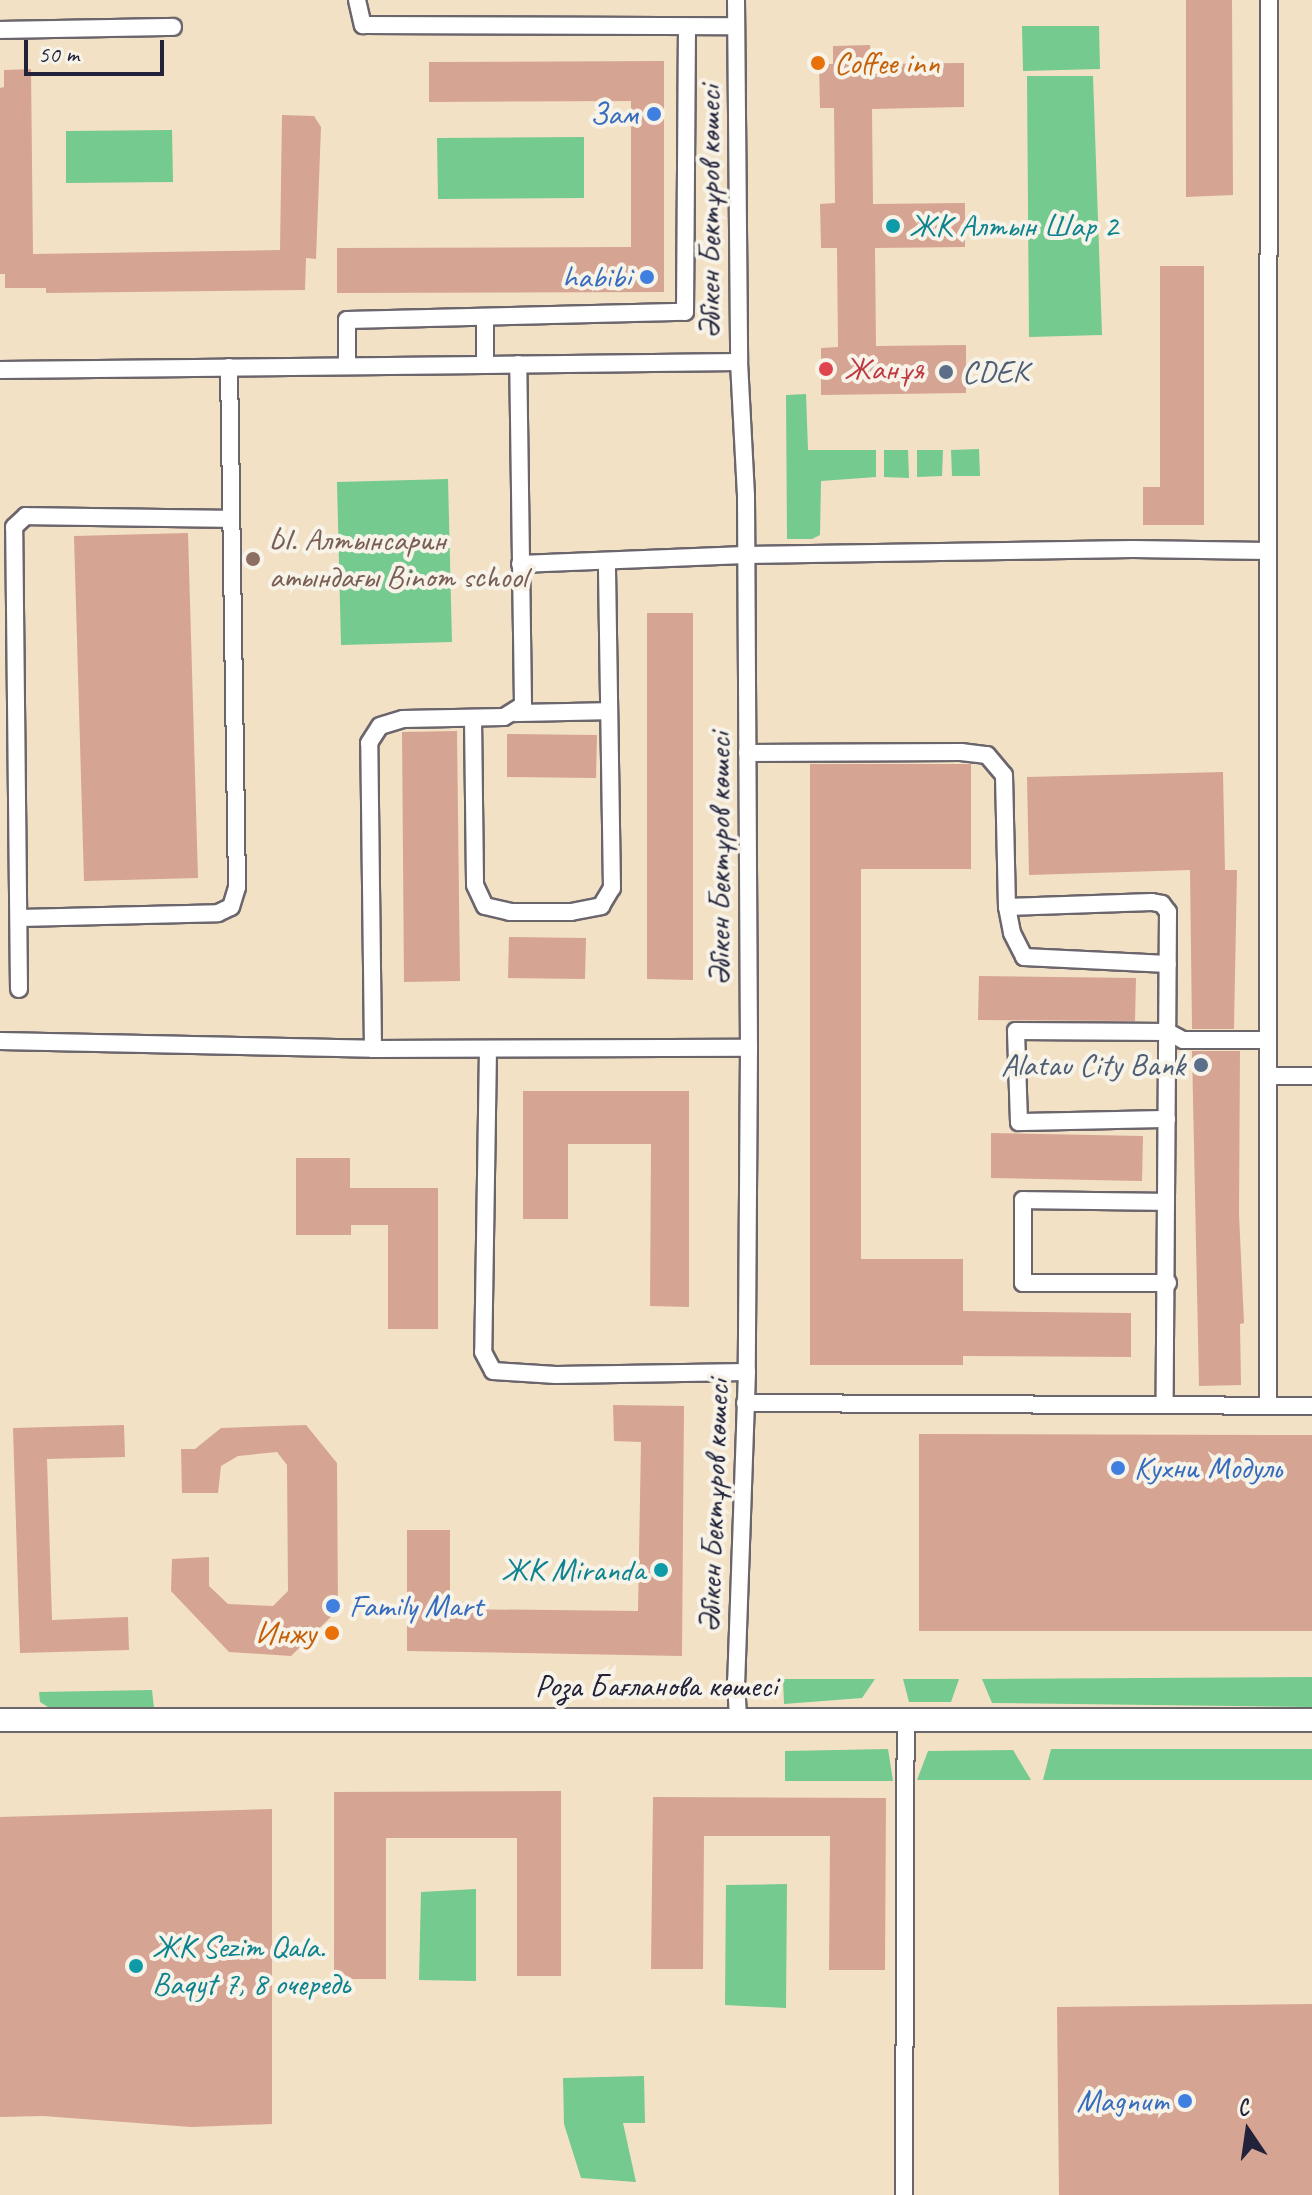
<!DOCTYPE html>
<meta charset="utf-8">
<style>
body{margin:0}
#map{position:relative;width:1312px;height:2195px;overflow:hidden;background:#f3e1c6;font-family:Caveat,sans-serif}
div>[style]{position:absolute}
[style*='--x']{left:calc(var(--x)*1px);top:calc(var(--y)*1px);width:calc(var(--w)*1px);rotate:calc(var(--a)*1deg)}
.green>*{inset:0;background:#74ca8f}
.building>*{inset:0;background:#d5a492}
.roads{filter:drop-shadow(2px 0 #6b656c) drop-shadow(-2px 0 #6b656c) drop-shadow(0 2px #6b656c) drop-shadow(0 -2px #6b656c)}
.street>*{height:16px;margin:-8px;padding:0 8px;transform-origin:8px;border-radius:8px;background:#fff}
.secondary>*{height:22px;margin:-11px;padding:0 11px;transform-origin:11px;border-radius:11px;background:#fff}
.dots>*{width:22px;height:22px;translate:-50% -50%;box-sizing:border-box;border:4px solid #f7f3e8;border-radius:50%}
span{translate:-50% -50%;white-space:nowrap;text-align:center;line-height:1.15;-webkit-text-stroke:8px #f7f3e8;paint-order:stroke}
.food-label{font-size:32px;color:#c56008}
.left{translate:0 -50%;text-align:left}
.right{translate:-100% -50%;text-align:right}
.shop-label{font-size:32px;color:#366cbe}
.street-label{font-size:32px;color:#22223b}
.culture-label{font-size:32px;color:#0d838f}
.health-label{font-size:32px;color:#be3a42}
.service-label{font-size:32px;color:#4e5e75}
.education-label{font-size:32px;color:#785e54}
.north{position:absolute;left:1208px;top:2091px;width:80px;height:80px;-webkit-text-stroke:6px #f7f3e8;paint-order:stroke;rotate:347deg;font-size:22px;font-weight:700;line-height:32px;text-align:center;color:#22223b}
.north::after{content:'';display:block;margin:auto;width:28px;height:36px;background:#22223b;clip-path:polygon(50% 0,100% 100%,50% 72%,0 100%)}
.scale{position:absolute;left:24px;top:40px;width:140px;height:36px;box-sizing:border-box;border:4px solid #22223b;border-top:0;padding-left:10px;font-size:24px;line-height:28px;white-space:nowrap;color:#22223b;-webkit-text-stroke:6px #f7f3e8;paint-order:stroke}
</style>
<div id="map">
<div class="green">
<div style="clip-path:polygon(1022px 26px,1099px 26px,1100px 69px,1023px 71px)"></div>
<div style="clip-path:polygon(1027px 76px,1093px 76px,1102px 335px,1029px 337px)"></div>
<div style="clip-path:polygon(172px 130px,173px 182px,66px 183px,66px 131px)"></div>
<div style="clip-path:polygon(584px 137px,584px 198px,438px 199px,437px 138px)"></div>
<div style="clip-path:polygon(806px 394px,808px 450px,876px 450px,876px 477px,821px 481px,820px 535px,812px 539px,787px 539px,786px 395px)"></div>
<div style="clip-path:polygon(979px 449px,980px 476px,952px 476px,951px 450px)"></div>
<div style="clip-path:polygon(884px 450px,908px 450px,909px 478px,884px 477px)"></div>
<div style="clip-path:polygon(917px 450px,943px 450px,942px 476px,917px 477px)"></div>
<div style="clip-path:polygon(448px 479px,452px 642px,341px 645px,337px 482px)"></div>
<div style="clip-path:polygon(1312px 1677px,1312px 1707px,992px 1703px,982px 1679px)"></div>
<div style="clip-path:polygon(783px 1679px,875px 1679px,862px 1698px,784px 1704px)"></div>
<div style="clip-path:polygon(903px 1679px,959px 1679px,951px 1702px,909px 1702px)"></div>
<div style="clip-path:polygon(152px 1690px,154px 1708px,48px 1707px,40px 1702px,39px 1692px)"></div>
<div style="clip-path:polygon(888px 1749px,893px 1781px,785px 1781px,785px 1751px)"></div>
<div style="clip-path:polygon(1051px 1749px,1312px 1749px,1312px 1780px,1043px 1780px)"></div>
<div style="clip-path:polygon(1013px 1750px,1031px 1780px,917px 1780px,928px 1751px)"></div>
<div style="clip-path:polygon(787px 1884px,786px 2008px,725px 2005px,726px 1885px)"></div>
<div style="clip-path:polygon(476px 1889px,476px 1981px,419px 1980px,421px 1892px)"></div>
<div style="clip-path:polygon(644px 2076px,645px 2123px,623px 2123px,636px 2182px,581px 2178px,564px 2124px,563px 2078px)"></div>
</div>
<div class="building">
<div style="clip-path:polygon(1186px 0,1232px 0,1233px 195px,1186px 197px)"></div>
<div style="clip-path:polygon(870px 45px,871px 64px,964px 63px,964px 107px,872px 109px,873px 204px,965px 203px,965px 247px,875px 248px,876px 346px,966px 345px,966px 393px,821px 395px,821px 348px,838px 347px,837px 248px,821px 248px,820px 204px,835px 203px,834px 108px,820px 108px,819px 64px,833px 64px,833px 46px)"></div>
<div style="clip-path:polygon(664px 61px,664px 292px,337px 293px,337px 248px,631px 247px,631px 101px,429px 102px,429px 62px)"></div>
<div style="clip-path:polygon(31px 69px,33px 254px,280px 250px,282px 115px,314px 116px,321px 127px,316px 259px,306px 258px,305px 290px,46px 293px,46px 288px,5px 288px,5px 274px,0 274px,0 88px,4px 87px,4px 70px)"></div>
<div style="clip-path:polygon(1160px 266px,1204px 266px,1204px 525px,1143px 525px,1143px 487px,1160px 487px)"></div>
<div style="clip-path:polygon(188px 533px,198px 878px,84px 881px,74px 536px)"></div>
<div style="clip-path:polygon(647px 613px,693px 613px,693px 980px,647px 979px)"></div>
<div style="clip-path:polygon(457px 731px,460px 981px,404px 982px,402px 732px)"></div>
<div style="clip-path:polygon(507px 734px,597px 735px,596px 778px,507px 777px)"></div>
<div style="clip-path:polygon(810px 764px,971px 764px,971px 869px,861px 869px,861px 1259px,963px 1259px,963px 1311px,1131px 1313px,1131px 1357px,963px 1356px,963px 1365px,810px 1365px)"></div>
<div style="clip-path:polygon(1223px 772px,1225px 870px,1237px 870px,1234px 1029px,1192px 1029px,1190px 870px,1029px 875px,1027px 777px)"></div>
<div style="clip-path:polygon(509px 937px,586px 938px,585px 979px,508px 978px)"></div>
<div style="clip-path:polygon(979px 976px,1136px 978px,1135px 1021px,978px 1020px)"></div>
<div style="clip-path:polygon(1192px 1051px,1240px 1051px,1239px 1214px,1244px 1323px,1240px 1324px,1241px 1385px,1199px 1386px)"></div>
<div style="clip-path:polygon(523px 1091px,689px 1091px,689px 1307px,650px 1306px,651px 1144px,568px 1144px,568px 1219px,523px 1219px)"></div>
<div style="clip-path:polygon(991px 1133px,1143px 1136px,1142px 1181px,991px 1178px)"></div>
<div style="clip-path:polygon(296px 1158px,350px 1158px,350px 1188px,438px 1188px,438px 1329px,388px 1329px,388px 1225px,351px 1225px,351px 1235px,296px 1235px)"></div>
<div style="clip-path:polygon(613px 1405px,684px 1406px,682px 1656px,407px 1651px,407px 1530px,450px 1530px,450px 1609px,638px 1611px,641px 1442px,614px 1441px)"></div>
<div style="clip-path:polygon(124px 1425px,125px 1457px,47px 1459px,52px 1620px,128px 1617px,129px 1650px,20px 1653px,13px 1428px)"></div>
<div style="clip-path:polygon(306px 1425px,337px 1463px,338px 1610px,291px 1656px,229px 1652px,171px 1591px,172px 1559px,209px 1557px,209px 1586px,228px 1604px,273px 1606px,288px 1591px,287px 1465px,277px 1452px,238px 1456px,221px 1466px,218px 1493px,182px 1493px,181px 1449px,195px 1449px,221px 1428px)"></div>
<div style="clip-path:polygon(919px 1434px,1312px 1435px,1312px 1631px,919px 1631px)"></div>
<div style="clip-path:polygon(561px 1791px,561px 1976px,517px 1976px,517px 1838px,386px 1838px,386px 1979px,334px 1979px,334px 1792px)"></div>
<div style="clip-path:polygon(653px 1797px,886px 1798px,885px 1970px,829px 1970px,830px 1836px,704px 1836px,703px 1969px,651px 1969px)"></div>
<div style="clip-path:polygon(272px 1809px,272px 2124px,191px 2127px,43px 2116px,0 2117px,0 1817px)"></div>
<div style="clip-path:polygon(1312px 2004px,1312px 2195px,1059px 2195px,1057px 2007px)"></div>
</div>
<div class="roads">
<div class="street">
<div style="--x:357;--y:0;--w:26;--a:77"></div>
<div style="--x:363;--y:25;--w:373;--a:0.2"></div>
<div style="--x:736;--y:0;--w:362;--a:89.5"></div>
<div style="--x:739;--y:362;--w:134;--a:87"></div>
<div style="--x:746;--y:496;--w:552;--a:89.69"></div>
<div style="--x:749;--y:1048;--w:324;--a:90.4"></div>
<div style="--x:747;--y:1372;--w:308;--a:92"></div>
<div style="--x:736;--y:1680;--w:38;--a:87"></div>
<div style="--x:0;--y:30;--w:173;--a:-1"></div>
<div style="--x:485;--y:317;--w:48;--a:90"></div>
<div style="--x:485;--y:365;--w:254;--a:-0.7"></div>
<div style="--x:347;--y:366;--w:46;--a:-90"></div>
<div style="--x:347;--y:320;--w:338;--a:-1.4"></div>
<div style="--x:685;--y:312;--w:284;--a:-89.6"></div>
<div style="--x:0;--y:370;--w:485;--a:-0.6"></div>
<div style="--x:1268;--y:551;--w:551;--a:-89.9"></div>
<div style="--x:520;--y:564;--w:225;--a:-2.3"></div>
<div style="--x:745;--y:555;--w:388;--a:-0.9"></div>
<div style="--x:1133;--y:549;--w:135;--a:0.8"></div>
<div style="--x:1268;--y:551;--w:855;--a:90"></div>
<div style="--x:515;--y:713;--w:93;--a:-1.2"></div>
<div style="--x:473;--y:718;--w:167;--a:89.3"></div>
<div style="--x:475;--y:885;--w:23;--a:65"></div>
<div style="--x:485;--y:906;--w:26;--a:13"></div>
<div style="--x:510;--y:912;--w:61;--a:0"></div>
<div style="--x:571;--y:912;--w:31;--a:-11"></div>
<div style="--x:601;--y:906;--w:21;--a:-59"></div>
<div style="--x:612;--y:888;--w:327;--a:-90.9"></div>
<div style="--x:747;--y:753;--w:214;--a:-0.3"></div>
<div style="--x:961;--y:752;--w:26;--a:7"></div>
<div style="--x:987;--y:755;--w:26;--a:50"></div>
<div style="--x:1004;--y:775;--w:132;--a:88.7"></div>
<div style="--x:1007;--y:907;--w:26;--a:79"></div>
<div style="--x:1012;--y:933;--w:27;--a:63"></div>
<div style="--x:1024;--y:957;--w:144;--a:2.8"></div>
<div style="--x:1007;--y:907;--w:145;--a:-2"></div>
<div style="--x:1152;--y:902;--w:10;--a:11"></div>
<div style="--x:1162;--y:904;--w:10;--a:53"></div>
<div style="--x:1168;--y:912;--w:491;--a:90.4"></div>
<div style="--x:20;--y:918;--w:198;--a:-1.4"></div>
<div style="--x:218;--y:913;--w:14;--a:-25"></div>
<div style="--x:231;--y:907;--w:21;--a:-73"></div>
<div style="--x:237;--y:887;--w:520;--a:-90.88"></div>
<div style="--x:19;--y:989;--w:462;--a:-90.6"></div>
<div style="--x:14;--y:527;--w:16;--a:-43"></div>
<div style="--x:26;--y:516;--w:205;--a:0.8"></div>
<div style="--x:0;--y:1041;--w:373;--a:1.2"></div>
<div style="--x:373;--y:1049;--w:376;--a:-0.2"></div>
<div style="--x:373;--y:1049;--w:306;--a:-90.7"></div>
<div style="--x:369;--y:743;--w:20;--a:-57"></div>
<div style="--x:380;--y:726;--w:24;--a:-17"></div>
<div style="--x:403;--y:719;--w:101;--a:-1.1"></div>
<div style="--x:504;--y:717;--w:22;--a:-32"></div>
<div style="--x:523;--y:705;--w:341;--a:-90.8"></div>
<div style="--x:488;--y:1049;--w:303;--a:90.9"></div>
<div style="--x:483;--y:1352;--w:21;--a:62"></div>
<div style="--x:493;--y:1371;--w:63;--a:3.6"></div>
<div style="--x:556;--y:1375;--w:191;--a:-0.9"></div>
<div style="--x:1268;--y:1076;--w:44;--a:0"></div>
<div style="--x:1167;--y:1119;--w:148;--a:178.8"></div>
<div style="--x:1019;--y:1122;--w:91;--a:-91.9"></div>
<div style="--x:1016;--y:1031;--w:152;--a:0.4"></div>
<div style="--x:1168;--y:1032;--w:17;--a:28"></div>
<div style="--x:1183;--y:1040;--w:84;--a:0"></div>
<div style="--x:1166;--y:1202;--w:143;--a:-179.2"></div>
<div style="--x:1023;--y:1200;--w:83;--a:90"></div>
<div style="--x:1023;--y:1283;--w:145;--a:0"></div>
<div style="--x:745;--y:1403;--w:567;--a:0.3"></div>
<div style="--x:904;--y:2195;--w:477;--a:-89.8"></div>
</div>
<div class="secondary">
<div style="--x:0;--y:1720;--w:1312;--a:0"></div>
</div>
</div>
<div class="dots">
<div style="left:818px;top:63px;background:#e8710a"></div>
<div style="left:654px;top:114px;background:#3f7fe0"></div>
<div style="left:893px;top:226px;background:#0f9aa8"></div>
<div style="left:647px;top:277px;background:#3f7fe0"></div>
<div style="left:826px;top:369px;background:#e0444e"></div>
<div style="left:946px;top:372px;background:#5c6f8a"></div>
<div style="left:253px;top:559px;background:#8d6e63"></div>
<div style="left:1201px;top:1065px;background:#5c6f8a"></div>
<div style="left:1118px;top:1468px;background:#3f7fe0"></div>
<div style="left:661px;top:1570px;background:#0f9aa8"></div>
<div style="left:333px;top:1606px;background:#3f7fe0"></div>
<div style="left:332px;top:1633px;background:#e8710a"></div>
<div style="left:136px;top:1966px;background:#0f9aa8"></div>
<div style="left:1185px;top:2101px;background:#3f7fe0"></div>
</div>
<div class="food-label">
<span class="left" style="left:834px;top:63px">Coffee inn</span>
<span class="right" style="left:316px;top:1633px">Инжу</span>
</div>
<div class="shop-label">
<span class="right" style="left:638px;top:114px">Зам</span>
<span class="right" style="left:631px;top:277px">habibi</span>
<span class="left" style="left:1134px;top:1468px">Кухни Модуль</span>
<span class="left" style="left:349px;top:1606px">Family Mart</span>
<span class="right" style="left:1169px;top:2101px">Magnum</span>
</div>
<div class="street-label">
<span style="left:710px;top:212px;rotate:-90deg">Әбікен Бектұров көшесі</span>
<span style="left:720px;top:859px;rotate:-90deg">Әбікен Бектұров көшесі</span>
<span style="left:714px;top:1506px;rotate:-88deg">Әбікен Бектұров көшесі</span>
<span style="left:656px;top:1686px">Роза Бағланова көшесі</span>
</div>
<div class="culture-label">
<span class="left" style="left:909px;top:226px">ЖК Алтын Шар 2</span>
<span class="right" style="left:645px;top:1570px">ЖК Miranda</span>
<span class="left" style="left:152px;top:1966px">ЖК Sezim Qala.<br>Baqyt 7, 8 очередь</span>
</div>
<div class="health-label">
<span class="left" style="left:844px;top:369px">Жанұя</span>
</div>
<div class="service-label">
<span class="left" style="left:962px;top:372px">CDEK</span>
<span class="right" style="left:1185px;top:1065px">Alatau City Bank</span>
</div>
<div class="education-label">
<span class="left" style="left:269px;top:559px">Ы. Алтынсарин<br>атындағы Binom school</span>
</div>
<div class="north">С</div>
<div class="scale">50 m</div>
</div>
